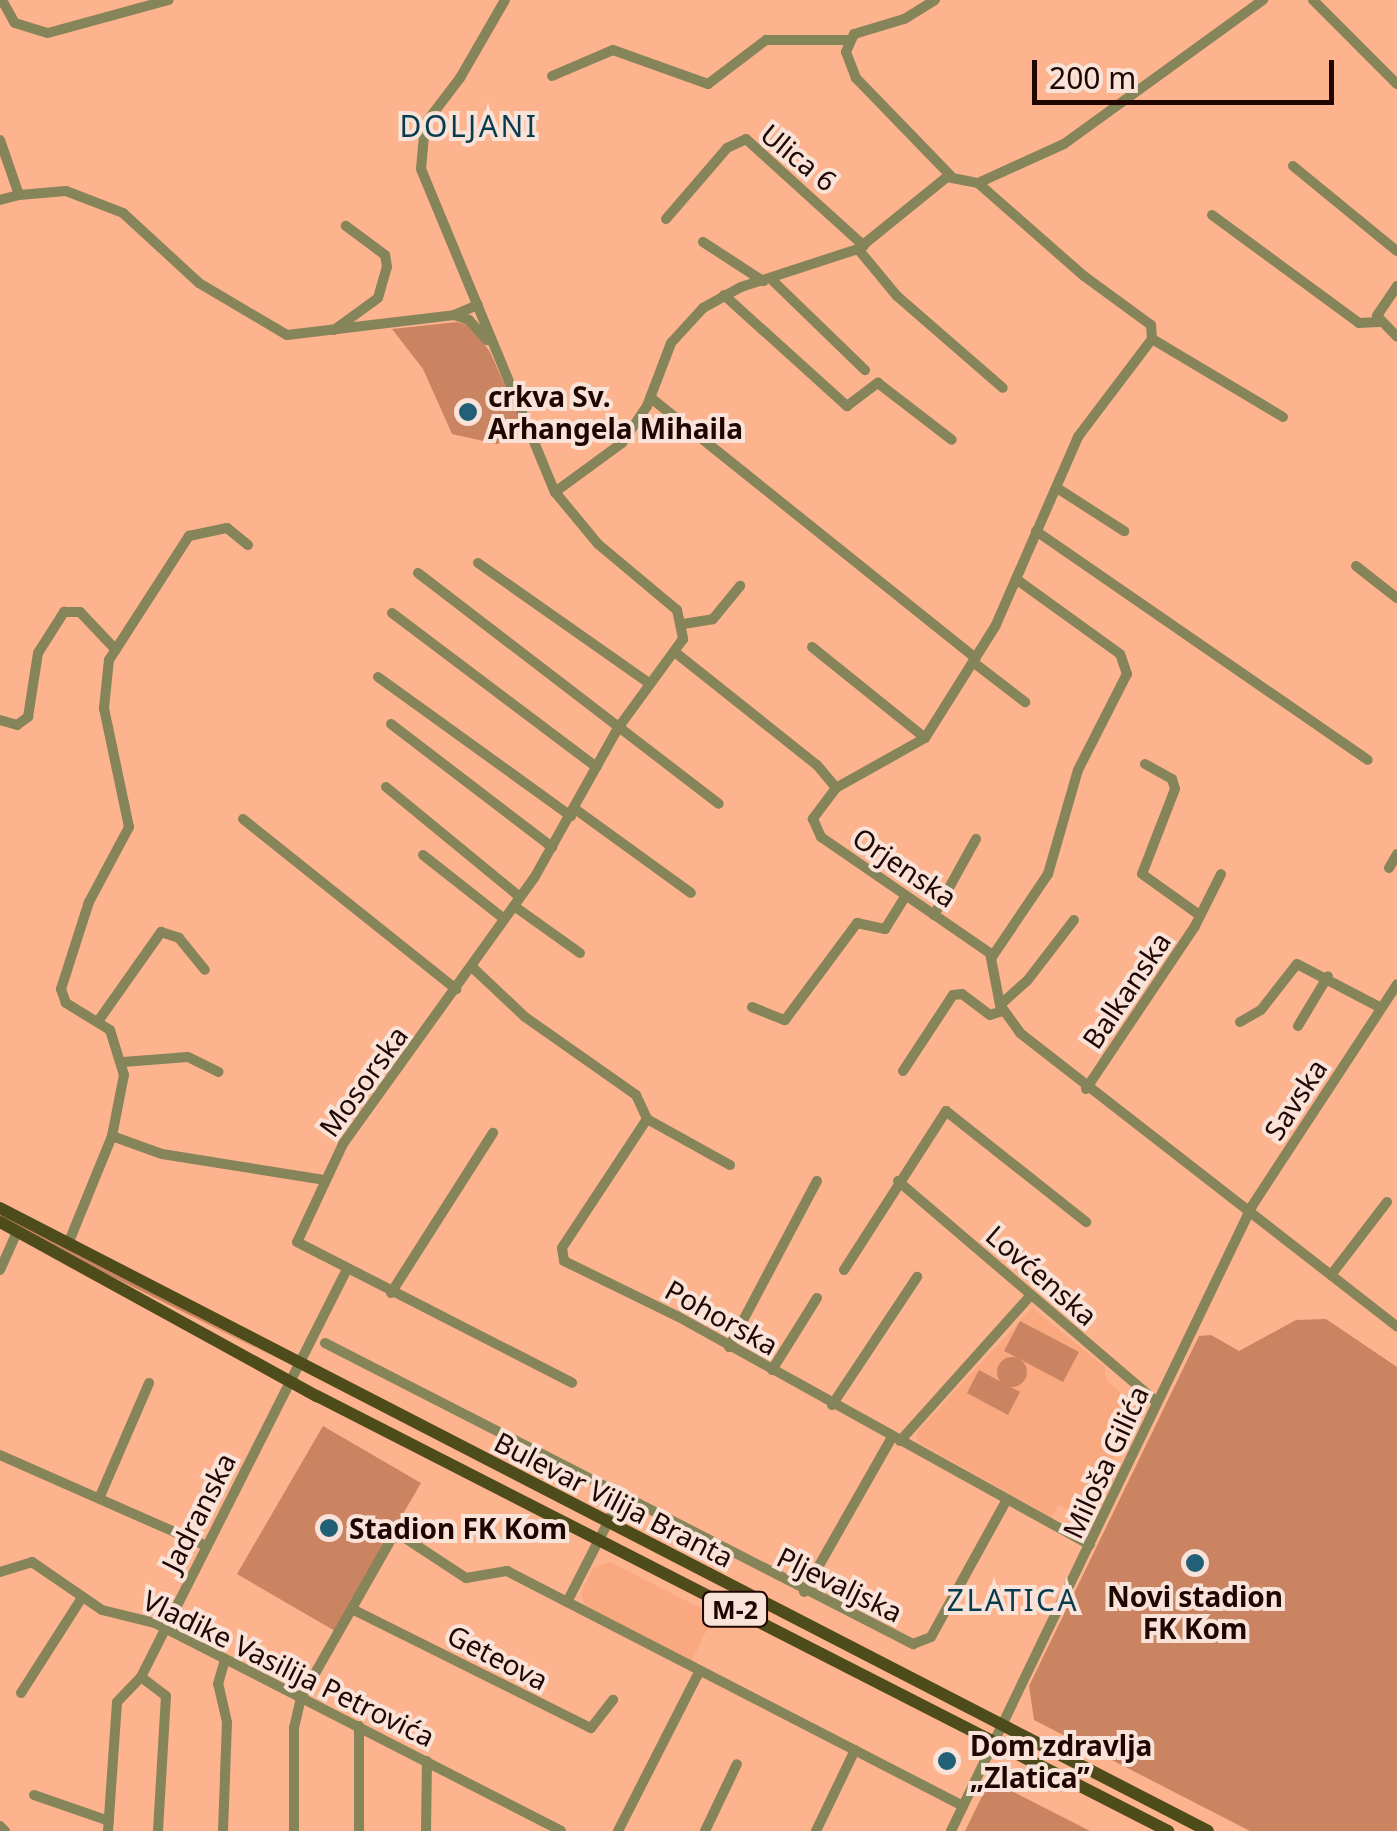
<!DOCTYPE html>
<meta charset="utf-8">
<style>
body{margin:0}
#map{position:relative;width:1397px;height:1831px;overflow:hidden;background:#fdb38e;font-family:"Noto Sans",sans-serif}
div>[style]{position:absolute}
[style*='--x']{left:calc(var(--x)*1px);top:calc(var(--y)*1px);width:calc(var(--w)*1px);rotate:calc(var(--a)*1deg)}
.built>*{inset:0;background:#f9a880}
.green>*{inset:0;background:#cb8461}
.round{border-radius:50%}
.minor>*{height:10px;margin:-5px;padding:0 5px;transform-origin:5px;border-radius:5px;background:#868459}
.major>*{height:12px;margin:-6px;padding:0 6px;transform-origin:6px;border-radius:6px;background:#4e4c1a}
.dots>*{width:28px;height:28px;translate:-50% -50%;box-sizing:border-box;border:5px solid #f9e2d7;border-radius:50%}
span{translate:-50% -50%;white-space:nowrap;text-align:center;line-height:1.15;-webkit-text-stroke:8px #f9e2d7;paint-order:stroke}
.shield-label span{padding:2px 8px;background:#f9e2d7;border:2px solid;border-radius:8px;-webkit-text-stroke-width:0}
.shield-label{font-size:25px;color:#1f0600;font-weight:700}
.street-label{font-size:28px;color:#1f0600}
.poi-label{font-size:28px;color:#1f0600;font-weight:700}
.left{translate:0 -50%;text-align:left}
.neighbourhood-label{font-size:30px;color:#073c4e;letter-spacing:2.5px}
.scale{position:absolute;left:1032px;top:60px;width:302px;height:45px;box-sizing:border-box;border:5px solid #1f0600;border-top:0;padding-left:12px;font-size:30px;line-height:35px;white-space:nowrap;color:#1f0600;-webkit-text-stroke:8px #f9e2d7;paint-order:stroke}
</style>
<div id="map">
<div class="built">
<div style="clip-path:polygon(1032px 1308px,1105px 1367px,1106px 1380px,1123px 1395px,1137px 1395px,1145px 1406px,1109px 1467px,1114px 1476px,1091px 1522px,1059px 1505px,1051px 1517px,917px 1441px,917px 1432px)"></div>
<div style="clip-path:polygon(610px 1562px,714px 1615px,691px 1662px,586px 1608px,581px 1594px,593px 1568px)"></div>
</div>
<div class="green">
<div style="clip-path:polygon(457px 322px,471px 326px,490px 352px,521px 421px,519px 437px,497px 444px,452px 434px,423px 369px,392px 329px)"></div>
<div style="clip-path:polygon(0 1213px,274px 1357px,0 1221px)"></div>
<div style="clip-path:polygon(1326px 1319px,1397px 1367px,1397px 1831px,1250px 1831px,1034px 1720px,1029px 1686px,1199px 1336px,1211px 1335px,1239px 1351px,1296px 1320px)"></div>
<div style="clip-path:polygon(1020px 1321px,1079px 1352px,1063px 1382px,1004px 1351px)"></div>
<div class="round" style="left:997px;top:1357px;width:30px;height:30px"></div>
<div style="clip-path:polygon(979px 1370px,1020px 1392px,1008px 1415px,967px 1393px)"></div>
<div style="clip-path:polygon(323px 1426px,421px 1483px,335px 1631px,237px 1574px)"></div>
<div style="clip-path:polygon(990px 1780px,1090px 1831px,965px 1831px)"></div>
</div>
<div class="minor">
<div style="--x:2;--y:0;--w:26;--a:61"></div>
<div style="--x:15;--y:23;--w:34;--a:17"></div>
<div style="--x:48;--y:33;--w:125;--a:-15.3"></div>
<div style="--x:505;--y:0;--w:90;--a:120"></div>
<div style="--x:460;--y:78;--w:58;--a:127.3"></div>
<div style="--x:425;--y:124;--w:45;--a:95.1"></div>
<div style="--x:421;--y:169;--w:350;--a:67.5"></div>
<div style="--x:555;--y:492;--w:67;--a:50.4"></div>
<div style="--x:598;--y:544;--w:103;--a:39.9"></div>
<div style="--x:677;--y:610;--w:30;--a:78"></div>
<div style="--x:683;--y:639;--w:110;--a:126.1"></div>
<div style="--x:618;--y:728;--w:172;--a:119.2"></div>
<div style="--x:534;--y:878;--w:327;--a:125.7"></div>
<div style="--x:343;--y:1144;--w:108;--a:115.1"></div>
<div style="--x:297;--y:1242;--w:309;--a:27.1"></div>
<div style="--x:935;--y:0;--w:36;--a:148"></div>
<div style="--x:904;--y:19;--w:52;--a:163.3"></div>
<div style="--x:854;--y:34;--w:20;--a:114"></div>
<div style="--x:846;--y:52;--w:28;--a:69"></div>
<div style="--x:856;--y:78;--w:136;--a:45.9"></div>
<div style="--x:1313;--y:0;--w:119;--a:45"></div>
<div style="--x:552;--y:76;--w:66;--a:-23.1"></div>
<div style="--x:613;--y:50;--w:101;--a:19.7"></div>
<div style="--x:708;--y:84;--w:73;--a:-37.2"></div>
<div style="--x:766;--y:40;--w:82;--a:0"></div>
<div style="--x:0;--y:140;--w:58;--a:70.9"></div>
<div style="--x:19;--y:195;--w:47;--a:-4.9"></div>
<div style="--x:66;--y:191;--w:61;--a:21.1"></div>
<div style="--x:123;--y:213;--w:103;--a:42.6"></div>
<div style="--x:199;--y:283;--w:102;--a:30.6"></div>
<div style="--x:287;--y:335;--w:168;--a:-6.8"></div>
<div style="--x:454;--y:315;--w:26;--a:-23"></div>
<div style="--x:1293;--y:166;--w:134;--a:39.3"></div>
<div style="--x:978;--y:183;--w:141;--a:41.3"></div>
<div style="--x:1084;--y:276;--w:83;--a:36.2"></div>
<div style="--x:1151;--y:325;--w:14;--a:86"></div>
<div style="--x:0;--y:200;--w:20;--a:-15"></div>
<div style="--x:1212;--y:215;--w:182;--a:36.3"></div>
<div style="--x:1359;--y:323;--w:20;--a:-3"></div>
<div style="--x:666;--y:219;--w:94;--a:-49.3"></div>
<div style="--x:727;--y:148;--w:21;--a:-25"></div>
<div style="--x:746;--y:139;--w:159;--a:42.2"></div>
<div style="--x:703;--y:242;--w:72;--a:33"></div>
<div style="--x:858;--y:249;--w:61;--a:50.3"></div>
<div style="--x:897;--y:296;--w:140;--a:41"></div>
<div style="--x:771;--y:279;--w:131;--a:44.1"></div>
<div style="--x:1397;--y:286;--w:36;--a:124"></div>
<div style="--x:1377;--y:316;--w:29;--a:46"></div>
<div style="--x:724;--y:295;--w:166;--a:42.1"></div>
<div style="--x:847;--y:406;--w:39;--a:-37"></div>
<div style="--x:878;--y:383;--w:93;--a:37.6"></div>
<div style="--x:454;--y:315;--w:16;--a:18"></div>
<div style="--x:469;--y:320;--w:27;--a:48"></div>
<div style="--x:334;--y:330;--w:54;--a:-36"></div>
<div style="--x:378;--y:298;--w:32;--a:-74"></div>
<div style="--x:387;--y:267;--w:12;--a:-99"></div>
<div style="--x:385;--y:255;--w:49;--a:-143.4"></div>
<div style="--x:651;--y:398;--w:416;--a:38.7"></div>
<div style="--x:1283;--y:417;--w:152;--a:-149.2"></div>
<div style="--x:1152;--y:339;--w:123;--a:127.1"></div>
<div style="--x:1078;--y:437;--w:205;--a:113.6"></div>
<div style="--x:996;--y:625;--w:133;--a:122.1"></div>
<div style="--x:925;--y:738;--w:102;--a:150.7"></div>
<div style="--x:836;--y:788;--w:39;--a:127"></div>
<div style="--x:813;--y:819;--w:20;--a:66"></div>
<div style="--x:821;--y:837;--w:205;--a:34.5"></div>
<div style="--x:990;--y:953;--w:53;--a:79.1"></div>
<div style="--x:1000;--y:1005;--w:34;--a:54"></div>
<div style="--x:1020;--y:1033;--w:478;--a:37.9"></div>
<div style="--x:1057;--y:488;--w:80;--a:32.7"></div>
<div style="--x:555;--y:492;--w:83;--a:-36.2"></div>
<div style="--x:622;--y:443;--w:45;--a:-56"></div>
<div style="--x:647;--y:406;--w:67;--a:-69.1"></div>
<div style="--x:671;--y:343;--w:47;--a:-47.6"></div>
<div style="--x:703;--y:308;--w:43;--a:-28.9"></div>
<div style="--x:741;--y:287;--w:123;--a:-18"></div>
<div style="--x:858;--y:249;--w:114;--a:-39"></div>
<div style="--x:947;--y:177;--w:32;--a:11"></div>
<div style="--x:978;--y:183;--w:94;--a:-24.4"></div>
<div style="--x:1064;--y:144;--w:246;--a:-35.9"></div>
<div style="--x:1036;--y:531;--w:403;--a:34.6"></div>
<div style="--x:478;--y:563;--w:209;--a:35.1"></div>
<div style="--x:1356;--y:566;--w:52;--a:38"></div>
<div style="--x:418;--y:573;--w:379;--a:37.5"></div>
<div style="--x:392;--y:613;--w:256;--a:37"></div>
<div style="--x:683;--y:624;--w:30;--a:-9"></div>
<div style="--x:713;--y:619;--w:43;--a:-50.7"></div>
<div style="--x:812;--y:647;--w:145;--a:38.8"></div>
<div style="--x:676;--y:653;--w:180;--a:38.5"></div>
<div style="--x:817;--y:765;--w:30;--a:50"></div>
<div style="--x:973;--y:662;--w:66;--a:37.6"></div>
<div style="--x:378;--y:677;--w:238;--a:35.8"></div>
<div style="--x:0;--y:720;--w:18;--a:16"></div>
<div style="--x:17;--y:725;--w:14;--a:-36"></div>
<div style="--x:28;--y:717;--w:65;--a:-81.1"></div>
<div style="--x:38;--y:653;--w:49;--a:-57.6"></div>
<div style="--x:64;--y:612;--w:16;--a:0"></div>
<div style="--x:80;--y:612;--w:52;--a:46.5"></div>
<div style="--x:391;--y:724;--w:203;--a:37.4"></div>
<div style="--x:1145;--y:764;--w:31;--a:29"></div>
<div style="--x:1172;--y:779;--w:10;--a:73"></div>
<div style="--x:1175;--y:789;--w:91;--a:111.2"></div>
<div style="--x:1142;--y:874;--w:69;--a:35.5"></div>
<div style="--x:386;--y:787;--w:173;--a:39.4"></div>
<div style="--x:575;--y:809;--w:143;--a:35.9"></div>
<div style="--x:243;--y:819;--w:273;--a:38.6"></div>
<div style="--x:423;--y:855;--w:102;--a:38.2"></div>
<div style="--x:1389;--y:868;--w:16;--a:-60"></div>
<div style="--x:514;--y:906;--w:81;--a:35.5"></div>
<div style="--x:934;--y:915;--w:87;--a:-61.1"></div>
<div style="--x:992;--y:957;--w:100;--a:-56"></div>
<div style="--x:1048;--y:874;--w:108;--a:-73.9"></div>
<div style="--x:1078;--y:770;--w:108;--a:-63"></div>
<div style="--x:1127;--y:674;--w:21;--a:-109"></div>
<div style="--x:1120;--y:654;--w:128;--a:-144.2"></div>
<div style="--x:472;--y:967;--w:73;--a:43.3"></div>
<div style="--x:525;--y:1017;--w:136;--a:35.1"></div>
<div style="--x:636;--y:1095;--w:26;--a:65"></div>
<div style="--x:1000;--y:1005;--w:36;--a:-42"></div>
<div style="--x:1027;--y:981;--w:77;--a:-52.4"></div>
<div style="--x:752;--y:1007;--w:35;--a:22"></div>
<div style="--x:785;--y:1020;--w:121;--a:-53.4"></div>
<div style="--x:857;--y:923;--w:29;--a:12"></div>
<div style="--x:885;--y:929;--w:39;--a:-58"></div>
<div style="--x:99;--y:1020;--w:108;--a:-54.8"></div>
<div style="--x:161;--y:932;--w:19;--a:18"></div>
<div style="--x:179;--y:938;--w:41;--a:50.9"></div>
<div style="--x:1240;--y:1022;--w:24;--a:-30"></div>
<div style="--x:1261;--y:1010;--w:58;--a:-52"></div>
<div style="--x:1297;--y:964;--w:95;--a:27.6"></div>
<div style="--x:1298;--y:1026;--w:58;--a:-59"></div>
<div style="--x:123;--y:1062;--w:65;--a:-4.4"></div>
<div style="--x:188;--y:1057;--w:34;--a:26"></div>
<div style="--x:903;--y:1071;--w:91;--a:-56.7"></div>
<div style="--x:953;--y:995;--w:9;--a:-6"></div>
<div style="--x:962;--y:994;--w:35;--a:37"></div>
<div style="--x:990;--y:1015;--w:13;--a:-18"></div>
<div style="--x:1086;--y:1089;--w:196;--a:-56.2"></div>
<div style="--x:1195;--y:926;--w:58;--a:-63.4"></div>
<div style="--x:647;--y:1119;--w:154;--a:123.4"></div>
<div style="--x:562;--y:1248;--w:13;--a:81"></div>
<div style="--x:564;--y:1261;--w:126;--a:26"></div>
<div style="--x:677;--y:1316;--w:472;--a:29"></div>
<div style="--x:647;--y:1119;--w:95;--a:29"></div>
<div style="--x:112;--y:1136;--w:53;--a:19.8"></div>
<div style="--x:162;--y:1154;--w:164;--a:9.1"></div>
<div style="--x:898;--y:1181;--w:340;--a:40.5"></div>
<div style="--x:68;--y:1244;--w:117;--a:-67.8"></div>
<div style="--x:112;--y:1136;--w:62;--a:-78.9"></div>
<div style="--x:124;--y:1075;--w:47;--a:-107.3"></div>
<div style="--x:110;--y:1030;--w:52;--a:-148.5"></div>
<div style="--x:66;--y:1003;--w:15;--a:-110"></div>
<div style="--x:61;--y:989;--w:91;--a:-72.2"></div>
<div style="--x:89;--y:902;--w:85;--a:-61.9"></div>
<div style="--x:129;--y:827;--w:122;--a:-101.9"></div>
<div style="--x:104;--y:708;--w:48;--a:-84.1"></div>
<div style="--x:109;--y:660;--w:148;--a:-57.2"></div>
<div style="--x:189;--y:536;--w:39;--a:-12"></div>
<div style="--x:227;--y:528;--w:27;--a:39"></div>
<div style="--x:0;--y:1270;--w:42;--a:-65.9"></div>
<div style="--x:844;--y:1270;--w:189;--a:-57.3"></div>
<div style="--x:946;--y:1111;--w:179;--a:38.4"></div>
<div style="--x:1331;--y:1275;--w:92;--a:-52.5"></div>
<div style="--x:391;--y:1293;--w:190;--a:-57.5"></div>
<div style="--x:325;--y:1343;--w:661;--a:27.11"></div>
<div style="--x:913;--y:1644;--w:19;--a:-21"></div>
<div style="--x:931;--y:1637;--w:155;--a:-61.1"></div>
<div style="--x:729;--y:1347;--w:188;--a:-62.1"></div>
<div style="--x:772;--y:1370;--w:85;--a:-58"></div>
<div style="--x:832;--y:1405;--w:154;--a:-56.4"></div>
<div style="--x:900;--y:1441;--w:196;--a:-48.1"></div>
<div style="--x:0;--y:1455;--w:225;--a:23.8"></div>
<div style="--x:101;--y:1494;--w:121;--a:-66.6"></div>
<div style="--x:0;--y:1572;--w:34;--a:-17"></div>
<div style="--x:32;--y:1562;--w:85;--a:34.4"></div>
<div style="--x:102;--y:1610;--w:55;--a:13.8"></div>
<div style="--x:155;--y:1623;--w:456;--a:27.1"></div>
<div style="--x:804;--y:1592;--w:178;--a:-60.4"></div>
<div style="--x:567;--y:1602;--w:116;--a:-62.8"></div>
<div style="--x:352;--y:1609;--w:267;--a:26.5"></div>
<div style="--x:591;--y:1728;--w:36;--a:-52"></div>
<div style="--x:141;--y:1677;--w:31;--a:37"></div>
<div style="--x:166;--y:1696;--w:135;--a:93.4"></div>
<div style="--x:21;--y:1693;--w:112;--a:-57.4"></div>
<div style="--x:34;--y:1795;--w:79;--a:19.1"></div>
<div style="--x:0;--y:1826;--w:7;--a:45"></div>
<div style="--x:108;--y:1831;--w:129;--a:-86"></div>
<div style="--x:117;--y:1702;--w:35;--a:-46"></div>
<div style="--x:141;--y:1677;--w:457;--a:-63.2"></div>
<div style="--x:223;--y:1831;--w:109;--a:-87.9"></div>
<div style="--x:227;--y:1722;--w:39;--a:-103"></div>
<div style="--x:218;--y:1684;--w:25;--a:-74"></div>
<div style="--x:294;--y:1831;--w:103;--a:-90"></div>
<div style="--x:294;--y:1728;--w:31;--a:-77"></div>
<div style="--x:301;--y:1698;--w:184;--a:-60.4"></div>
<div style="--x:392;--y:1538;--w:10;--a:-11"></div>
<div style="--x:402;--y:1536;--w:77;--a:33.3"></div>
<div style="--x:466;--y:1578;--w:42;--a:-9.7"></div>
<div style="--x:507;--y:1571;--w:513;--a:27.26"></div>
<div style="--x:359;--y:1831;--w:105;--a:-90"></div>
<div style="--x:426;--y:1831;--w:70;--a:-89.2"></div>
<div style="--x:618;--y:1831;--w:178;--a:-63"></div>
<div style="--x:705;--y:1831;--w:74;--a:-64.5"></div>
<div style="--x:816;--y:1831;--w:90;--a:-64.3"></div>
<div style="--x:951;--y:1831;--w:694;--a:-64.28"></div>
<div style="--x:1252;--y:1206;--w:265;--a:-56.8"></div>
</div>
<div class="major">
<div style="--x:0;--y:1208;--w:1359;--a:27.28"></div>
<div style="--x:0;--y:1222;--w:362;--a:28.8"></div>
<div style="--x:317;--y:1396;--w:956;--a:27.07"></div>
</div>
<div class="dots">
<div style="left:468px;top:412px;background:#226077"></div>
<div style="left:329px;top:1528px;background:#226077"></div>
<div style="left:1195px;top:1563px;background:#226077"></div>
<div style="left:947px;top:1761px;background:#226077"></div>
</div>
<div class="shield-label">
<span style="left:735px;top:1609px">M-2</span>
</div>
<div class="street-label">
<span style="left:799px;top:157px;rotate:39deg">Ulica 6</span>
<span style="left:905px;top:867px;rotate:34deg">Orjenska</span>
<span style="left:1126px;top:990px;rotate:-56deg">Balkanska</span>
<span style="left:363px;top:1081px;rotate:-54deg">Mosorska</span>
<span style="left:1295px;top:1099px;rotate:-57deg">Savska</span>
<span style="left:1042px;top:1275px;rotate:41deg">Lovćenska</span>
<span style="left:722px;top:1317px;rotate:29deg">Pohorska</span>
<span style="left:1105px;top:1462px;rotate:-65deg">Miloša Gilića</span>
<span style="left:614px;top:1499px;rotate:27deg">Bulevar Vilija Branta</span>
<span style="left:198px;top:1512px;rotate:-63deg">Jadranska</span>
<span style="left:840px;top:1584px;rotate:26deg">Pljevaljska</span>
<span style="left:498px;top:1657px;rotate:27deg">Geteova</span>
<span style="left:289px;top:1668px;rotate:26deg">Vladike Vasilija Petrovića</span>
</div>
<div class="poi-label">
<span class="left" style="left:488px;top:412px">crkva Sv.<br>Arhangela Mihaila</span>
<span class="left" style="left:349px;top:1528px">Stadion FK Kom</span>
<span style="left:1195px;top:1612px">Novi stadion<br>FK Kom</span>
<span class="left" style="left:970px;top:1761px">Dom zdravlja<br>„Zlatica”</span>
</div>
<div class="neighbourhood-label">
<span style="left:469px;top:126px">DOLJANI</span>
<span style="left:1013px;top:1600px">ZLATICA</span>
</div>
<div class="scale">200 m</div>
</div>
